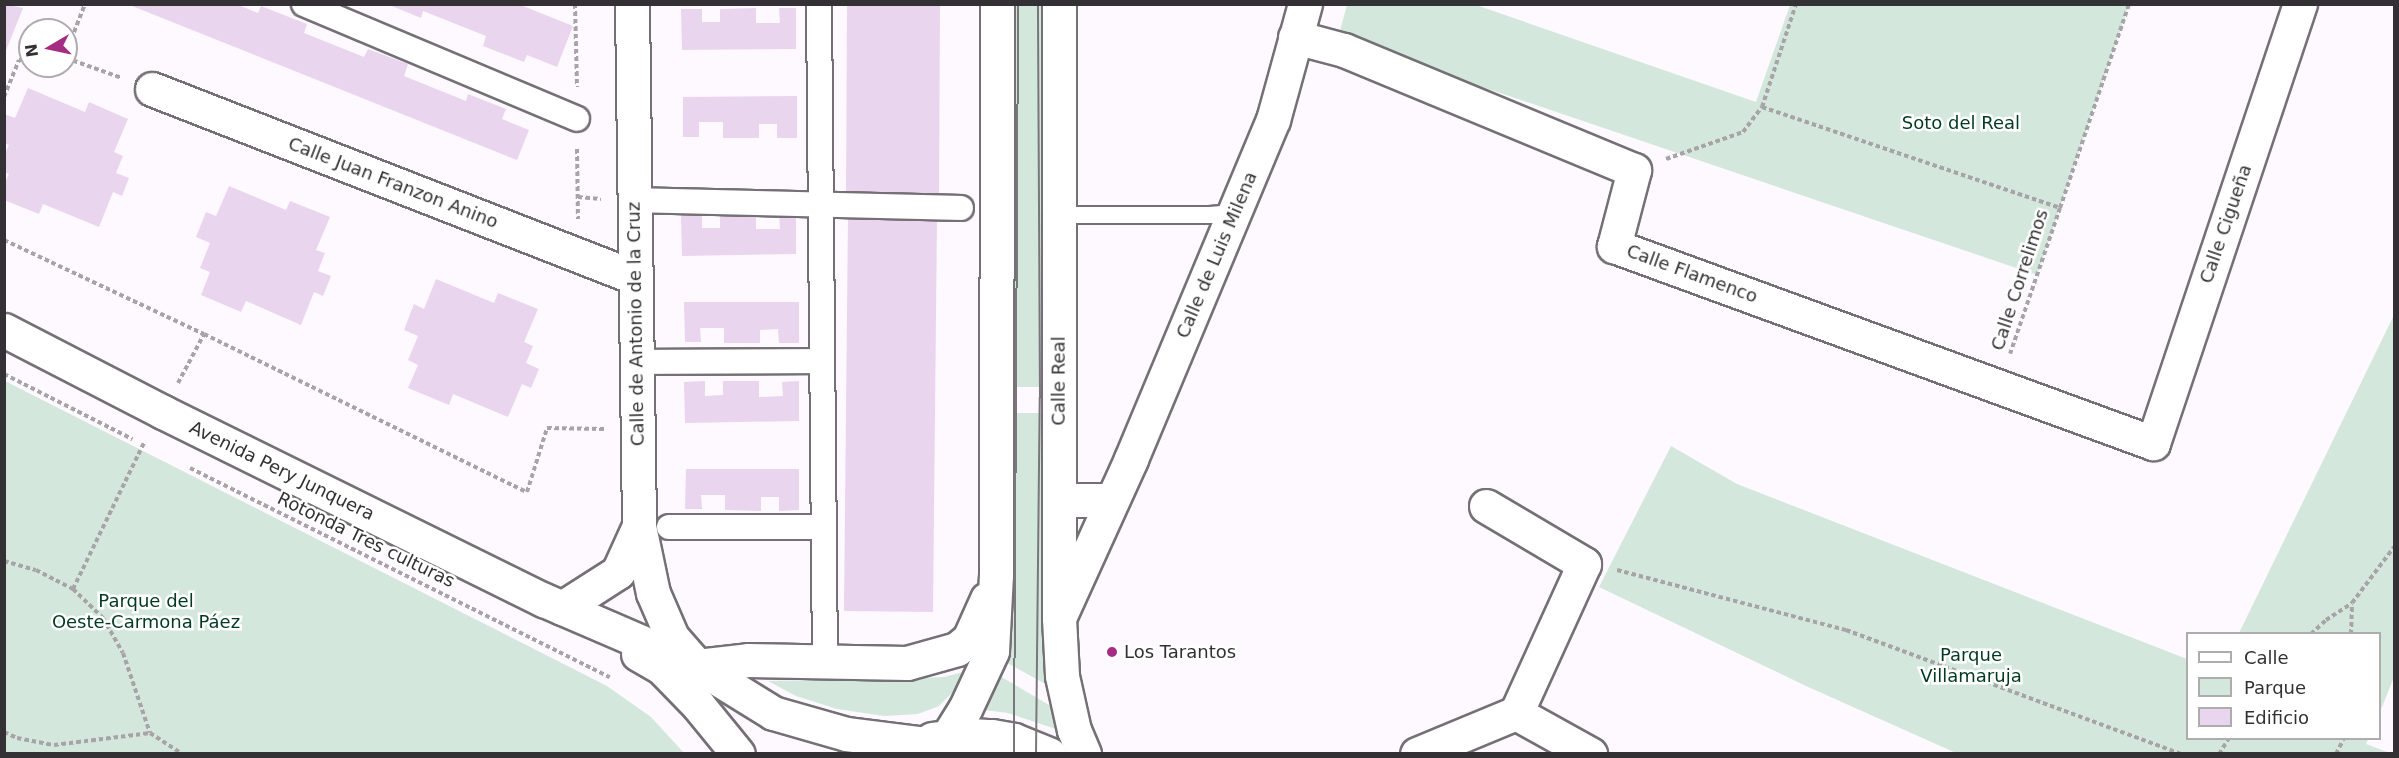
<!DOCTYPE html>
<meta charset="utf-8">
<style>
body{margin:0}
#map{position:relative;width:2399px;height:758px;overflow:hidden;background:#fdf9fe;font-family:"DejaVu Sans",sans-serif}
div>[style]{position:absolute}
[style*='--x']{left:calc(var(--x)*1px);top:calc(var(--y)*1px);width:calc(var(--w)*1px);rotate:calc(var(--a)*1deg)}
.green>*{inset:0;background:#d4e7dc}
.building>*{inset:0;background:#ead5ef}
.path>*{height:4px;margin-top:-2px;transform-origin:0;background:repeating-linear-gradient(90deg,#a7a4a8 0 4.5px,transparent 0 7.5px)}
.roads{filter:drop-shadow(2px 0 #747075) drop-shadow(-2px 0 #747075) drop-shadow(0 2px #747075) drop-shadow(0 -2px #747075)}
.service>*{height:16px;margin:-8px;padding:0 8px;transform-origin:8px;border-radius:8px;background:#fff}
.pedestrian>*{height:24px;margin:-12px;padding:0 12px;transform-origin:12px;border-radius:12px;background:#fff}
.minor>*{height:33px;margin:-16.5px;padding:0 16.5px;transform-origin:16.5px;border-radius:16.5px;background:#fff}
.tertiary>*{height:33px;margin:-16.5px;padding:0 16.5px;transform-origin:16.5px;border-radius:16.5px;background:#fff}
.tram>*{height:1.5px;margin:-0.75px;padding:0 0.75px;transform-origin:0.75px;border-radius:0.75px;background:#79777a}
.dots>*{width:16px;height:16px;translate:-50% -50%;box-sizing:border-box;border:3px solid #fff;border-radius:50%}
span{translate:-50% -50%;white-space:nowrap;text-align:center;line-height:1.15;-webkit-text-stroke:5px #fff;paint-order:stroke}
.park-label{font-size:18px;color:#003a23}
.street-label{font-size:18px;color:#333133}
.poi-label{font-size:18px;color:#333133}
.left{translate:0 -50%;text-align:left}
.frame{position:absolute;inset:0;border:6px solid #333133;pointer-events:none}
.legend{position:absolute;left:2186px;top:632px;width:195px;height:108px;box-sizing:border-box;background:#fff;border:2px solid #adadad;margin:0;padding:8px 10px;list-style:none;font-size:18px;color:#333133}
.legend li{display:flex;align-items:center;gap:12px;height:30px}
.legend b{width:30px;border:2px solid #adadad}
.north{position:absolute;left:18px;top:18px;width:60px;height:60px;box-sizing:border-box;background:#fff;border:2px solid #adadad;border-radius:50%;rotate:261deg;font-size:16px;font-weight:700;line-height:24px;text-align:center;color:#333133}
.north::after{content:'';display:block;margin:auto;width:21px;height:27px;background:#a52c83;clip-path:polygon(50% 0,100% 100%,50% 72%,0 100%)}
</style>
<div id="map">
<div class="green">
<div style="clip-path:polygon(1010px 5px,1050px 5px,1050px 387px,1010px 387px)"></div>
<div style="clip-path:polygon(1347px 5px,1476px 5px,1756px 102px,1790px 5px,2129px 5px,2037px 275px,1338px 38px)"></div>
<div style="clip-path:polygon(2394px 315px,2394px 677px,2380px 712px,2380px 634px,2239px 633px)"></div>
<div style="clip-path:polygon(5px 381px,607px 686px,651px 717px,684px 753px,5px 753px)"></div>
<div style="clip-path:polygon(1009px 413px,1049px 413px,1051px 687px,1000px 659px)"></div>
<div style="clip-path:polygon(1671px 446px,1737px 484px,2187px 659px,2188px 738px,2368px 739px,2366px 744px,2390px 753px,1956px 753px,1806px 686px,1599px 587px)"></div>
<div style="clip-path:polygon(967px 671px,955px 690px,939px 706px,918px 714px,884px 716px,837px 709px,796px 696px,768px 681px,920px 678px,944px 677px)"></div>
<div style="clip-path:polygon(995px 673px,1054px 708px,1059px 730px,1008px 713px,976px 709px)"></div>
</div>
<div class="building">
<div style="clip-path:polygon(4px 4px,23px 8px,5px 53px,4px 53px)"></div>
<div style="clip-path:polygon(127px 4px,236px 4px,258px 13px,261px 6px,307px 24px,304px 33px,364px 57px,368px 49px,408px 64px,404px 76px,466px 101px,468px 94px,506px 109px,502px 119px,529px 130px,517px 160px)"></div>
<div style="clip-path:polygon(387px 4px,518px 4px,573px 26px,557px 67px,527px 55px,524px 62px,483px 46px,486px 36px,423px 11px,421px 18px)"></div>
<div style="clip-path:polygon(847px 4px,940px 4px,939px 199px,846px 199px)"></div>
<div style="clip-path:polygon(756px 8px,756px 23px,780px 23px,779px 8px,796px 8px,796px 49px,682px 50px,681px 9px,702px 9px,702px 22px,720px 22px,720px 9px)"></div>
<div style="clip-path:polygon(28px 88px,85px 112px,89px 102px,128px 119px,114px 152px,123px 156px,116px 173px,129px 178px,122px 196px,113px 192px,99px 227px,43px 204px,39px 214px,4px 200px,4px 184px,9px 174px,4px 172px,4px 155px,9px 145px,4px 143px,4px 114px,15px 118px)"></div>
<div style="clip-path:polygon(797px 96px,797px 138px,777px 138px,777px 124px,759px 124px,759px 138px,723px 138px,723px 122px,699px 122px,699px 137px,683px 137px,683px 97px)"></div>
<div style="clip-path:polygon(229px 186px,286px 210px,290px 201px,330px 217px,316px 250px,325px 253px,318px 271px,331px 276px,323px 296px,314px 292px,301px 325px,246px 301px,241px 312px,201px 295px,210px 272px,200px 268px,210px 243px,196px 237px,206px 212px,216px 216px)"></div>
<div style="clip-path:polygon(756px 213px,756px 229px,780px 229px,779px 214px,796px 214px,796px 254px,682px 256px,681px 214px,702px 214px,702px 228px,720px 228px,720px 214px)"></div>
<div style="clip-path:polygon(848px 215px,937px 217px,933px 612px,844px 611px)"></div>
<div style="clip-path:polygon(436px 279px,494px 303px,498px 293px,538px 309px,524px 342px,533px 346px,526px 363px,539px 369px,531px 388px,522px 384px,508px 417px,453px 394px,449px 405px,408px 388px,418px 365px,408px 360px,418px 336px,404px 330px,414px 304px,424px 309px)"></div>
<div style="clip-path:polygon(684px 302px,799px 302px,799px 343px,779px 343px,778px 329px,760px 330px,760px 343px,724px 343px,724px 328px,700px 328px,701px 342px,685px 342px)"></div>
<div style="clip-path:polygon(705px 381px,705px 396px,723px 395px,723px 381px,759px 381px,759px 397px,783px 396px,782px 382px,799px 381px,799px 421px,685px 423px,684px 382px)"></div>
<div style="clip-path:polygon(686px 469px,799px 469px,799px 510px,779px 511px,779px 497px,761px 497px,761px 511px,725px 510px,725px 495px,701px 495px,702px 509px,685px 509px)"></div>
</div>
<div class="path">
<div style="--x:575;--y:4;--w:83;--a:88.6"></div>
<div style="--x:66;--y:53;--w:53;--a:-68.8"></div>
<div style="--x:66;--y:58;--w:59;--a:19.7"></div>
<div style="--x:4;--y:97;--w:40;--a:-68"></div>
<div style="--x:19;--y:60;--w:11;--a:0"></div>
<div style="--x:1762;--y:107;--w:315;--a:18.7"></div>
<div style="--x:2060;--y:208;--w:154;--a:108.9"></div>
<div style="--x:577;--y:149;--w:70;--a:89.2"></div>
<div style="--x:1666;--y:159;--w:82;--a:-19.3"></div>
<div style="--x:1743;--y:132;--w:31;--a:-53"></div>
<div style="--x:1762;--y:107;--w:108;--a:-71.7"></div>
<div style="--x:578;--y:197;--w:23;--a:5"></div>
<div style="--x:2060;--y:208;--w:215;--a:-71.3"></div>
<div style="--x:4;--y:240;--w:221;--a:25.2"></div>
<div style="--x:204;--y:334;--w:360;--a:26.1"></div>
<div style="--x:527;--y:492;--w:67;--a:-72.6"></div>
<div style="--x:547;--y:428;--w:57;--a:1"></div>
<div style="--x:4;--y:374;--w:144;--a:26.9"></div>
<div style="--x:178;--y:383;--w:55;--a:-62"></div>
<div style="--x:190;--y:468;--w:469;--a:26.5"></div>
<div style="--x:4;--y:561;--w:33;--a:16"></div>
<div style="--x:36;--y:570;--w:42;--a:27.2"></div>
<div style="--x:73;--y:589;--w:42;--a:44"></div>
<div style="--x:103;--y:618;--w:40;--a:60.3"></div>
<div style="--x:123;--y:653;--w:84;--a:71.4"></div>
<div style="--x:1617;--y:570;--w:237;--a:14.7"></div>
<div style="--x:1846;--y:630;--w:357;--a:20.3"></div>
<div style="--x:73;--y:589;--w:165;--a:-64.1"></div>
<div style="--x:2311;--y:634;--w:21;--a:-43"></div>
<div style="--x:2326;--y:620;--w:31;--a:-33"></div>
<div style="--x:2352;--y:603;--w:70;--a:-53.1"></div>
<div style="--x:2351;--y:634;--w:30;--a:-88"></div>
<div style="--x:4;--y:732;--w:14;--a:25"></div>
<div style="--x:17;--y:738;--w:38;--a:11"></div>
<div style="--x:54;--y:745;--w:97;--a:-7.1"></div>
<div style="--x:150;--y:733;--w:38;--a:33"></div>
<div style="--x:2219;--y:754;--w:19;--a:-58"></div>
<div style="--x:2336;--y:754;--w:18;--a:-63"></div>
</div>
<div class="roads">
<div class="service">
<div style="--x:1059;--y:215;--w:151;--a:0"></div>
<div style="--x:1210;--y:215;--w:24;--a:-5"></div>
</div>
<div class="pedestrian">
<div style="--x:304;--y:4;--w:296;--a:22.8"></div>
<div style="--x:819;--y:4;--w:656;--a:89.48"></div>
<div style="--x:633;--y:200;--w:328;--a:1.4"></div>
<div style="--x:636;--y:362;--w:186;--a:-0.3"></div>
<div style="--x:669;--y:527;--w:155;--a:0"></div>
</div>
<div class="minor">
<div style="--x:1295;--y:37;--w:51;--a:14.9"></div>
<div style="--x:1344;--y:50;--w:314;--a:22.5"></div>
<div style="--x:1634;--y:170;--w:79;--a:104.7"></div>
<div style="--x:1614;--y:246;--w:574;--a:20.08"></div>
<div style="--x:2153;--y:443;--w:463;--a:-71.5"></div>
<div style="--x:152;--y:89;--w:517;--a:21.31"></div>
<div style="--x:1059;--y:500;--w:53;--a:0"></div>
<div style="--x:1486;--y:506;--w:114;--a:30.6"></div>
<div style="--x:1584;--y:564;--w:164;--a:114.5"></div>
<div style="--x:639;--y:526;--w:68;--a:78.2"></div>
<div style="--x:653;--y:593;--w:48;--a:66.6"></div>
<div style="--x:672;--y:637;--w:38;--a:49"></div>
<div style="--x:562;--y:608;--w:67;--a:-32.7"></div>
<div style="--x:618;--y:572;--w:51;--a:-65.5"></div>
<div style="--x:639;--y:526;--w:522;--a:-90.77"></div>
<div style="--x:1059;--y:618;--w:175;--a:-65.6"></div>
<div style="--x:1131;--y:459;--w:368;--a:-67.3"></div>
<div style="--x:1273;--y:120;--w:120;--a:-74.6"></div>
<div style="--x:1417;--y:754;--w:107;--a:-22.5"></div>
<div style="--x:1516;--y:713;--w:85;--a:29"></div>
</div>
<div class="tertiary">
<div style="--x:1059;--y:4;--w:614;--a:90"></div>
<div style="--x:1059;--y:618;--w:58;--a:87"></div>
<div style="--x:1062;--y:676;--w:55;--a:77.5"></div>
<div style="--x:1074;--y:730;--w:26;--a:67"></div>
<div style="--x:4;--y:330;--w:179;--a:27.3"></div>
<div style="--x:163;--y:412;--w:425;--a:26.3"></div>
<div style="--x:544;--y:600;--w:167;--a:23.3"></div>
<div style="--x:697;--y:666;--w:89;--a:31.7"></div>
<div style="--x:773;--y:713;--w:76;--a:16"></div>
<div style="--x:846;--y:734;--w:74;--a:7"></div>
<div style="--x:638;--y:654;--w:28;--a:30"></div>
<div style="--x:662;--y:668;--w:52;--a:45.8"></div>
<div style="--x:698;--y:705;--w:63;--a:50.8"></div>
<div style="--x:697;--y:666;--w:51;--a:-6.7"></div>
<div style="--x:748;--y:660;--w:159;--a:1.1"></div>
<div style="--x:907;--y:663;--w:52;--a:-15.6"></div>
<div style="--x:957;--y:649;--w:16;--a:-40"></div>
<div style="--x:969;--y:639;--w:44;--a:-65.8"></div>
<div style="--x:948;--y:736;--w:32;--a:-58"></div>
<div style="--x:965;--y:709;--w:64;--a:-65"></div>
<div style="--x:992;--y:651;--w:76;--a:-87"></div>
<div style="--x:996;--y:575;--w:571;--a:-89.9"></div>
<div style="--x:932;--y:739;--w:38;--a:-6"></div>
<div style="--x:970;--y:735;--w:22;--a:3"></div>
<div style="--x:992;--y:736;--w:22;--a:10"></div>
<div style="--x:1014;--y:740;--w:38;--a:22"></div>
</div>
</div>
<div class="tram">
<div style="--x:1014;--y:754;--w:750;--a:-89.69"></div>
<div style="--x:1036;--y:754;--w:356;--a:-89.4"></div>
<div style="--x:1040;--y:398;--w:394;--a:-90.3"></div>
</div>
<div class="dots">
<div style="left:1112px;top:652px;background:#a52c83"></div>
</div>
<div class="park-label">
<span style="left:1961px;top:123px">Soto del Real</span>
<span style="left:146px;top:612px">Parque del<br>Oeste-Carmona Páez</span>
<span style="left:1971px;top:666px">Parque<br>Villamaruja</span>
</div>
<div class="street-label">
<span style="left:393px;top:183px;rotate:21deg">Calle Juan Franzon Anino</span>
<span style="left:2226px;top:224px;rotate:-71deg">Calle Cigueña</span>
<span style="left:1217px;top:255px;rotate:-67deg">Calle de Luis Milena</span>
<span style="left:1692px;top:274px;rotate:20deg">Calle Flamenco</span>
<span style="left:2020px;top:280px;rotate:-72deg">Calle Correlimos</span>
<span style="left:636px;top:324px;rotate:-91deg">Calle de Antonio de la Cruz</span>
<span style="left:1059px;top:381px;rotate:-90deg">Calle Real</span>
<span style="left:282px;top:471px;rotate:26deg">Avenida Pery Junquera</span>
<span style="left:366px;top:540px;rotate:26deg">Rotonda Tres culturas</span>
</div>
<div class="poi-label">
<span class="left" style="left:1124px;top:652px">Los Tarantos</span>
</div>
<div class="frame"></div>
<ul class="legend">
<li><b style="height:8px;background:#fff"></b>Calle</li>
<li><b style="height:16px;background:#d4e7dc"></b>Parque</li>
<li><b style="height:16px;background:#ead5ef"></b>Edificio</li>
</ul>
<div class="north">N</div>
</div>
